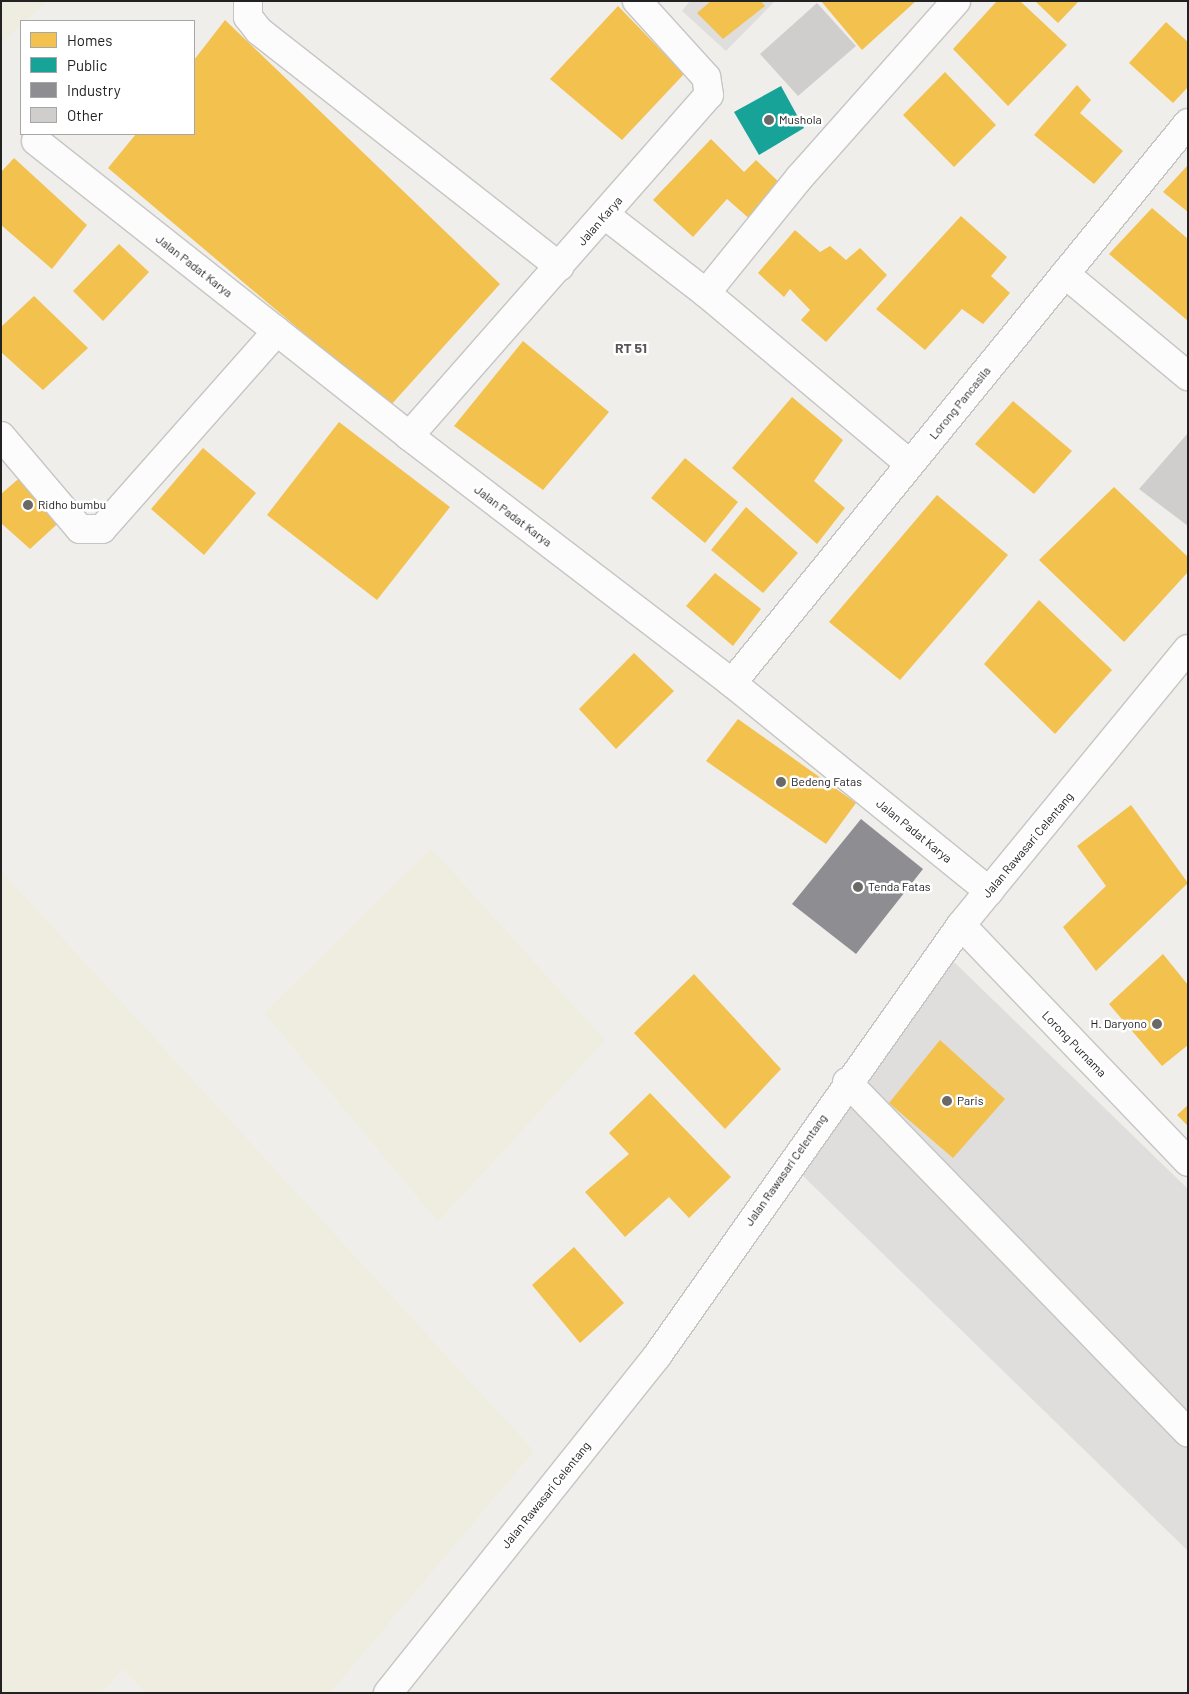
<!DOCTYPE html>
<style>
body{margin:0}
#map{position:relative;width:1189px;height:1694px;overflow:hidden;background:#f0eeeb;font-family:Barlow,sans-serif}
div>[style]{position:absolute}
[style*='--x']{left:calc(var(--x)*1px);top:calc(var(--y)*1px);width:calc(var(--w)*1px);rotate:calc(var(--a)*1deg)}
.residential>*{inset:0;background:#dfdedc}
.farmland>*{inset:0;background:#eeede0}
.homes>*{inset:0;background:#f2c14e}
.public>*{inset:0;background:#17a398}
.industry>*{inset:0;background:#8d8d92}
.building>*{inset:0;background:#d0cecc}
.roads{filter:drop-shadow(1px 0 #c6c5c3) drop-shadow(-1px 0 #c6c5c3) drop-shadow(0 1px #c6c5c3) drop-shadow(0 -1px #c6c5c3)}
.street>*{height:28px;margin:-14px;padding:0 14px;transform-origin:14px;border-radius:14px;background:#fdfcfc}
.dots>*{width:14px;height:14px;translate:-50% -50%;box-sizing:border-box;border:2px solid #fff;border-radius:50%}
span{translate:-50% -50%;white-space:nowrap;text-align:center;line-height:1.15;-webkit-text-stroke:5px #fff;paint-order:stroke}
.poi-label{font-size:12px;color:#222}
.left{translate:0 -50%;text-align:left}
.right{translate:-100% -50%;text-align:right}
.street-label{font-size:12px;color:#222}
.neighbourhood-label{font-size:14px;color:#555;font-weight:700}
.frame{position:absolute;inset:0;border:2px solid #222;pointer-events:none}
.legend{position:absolute;left:20px;top:20px;width:175px;height:115px;box-sizing:border-box;background:#fff;border:1px solid #a7a7a7;margin:0;padding:6px 9px;list-style:none;font-size:15px;color:#222}
.legend li{display:flex;align-items:center;gap:10px;height:25px}
.legend b{width:25px;border:1px solid #a7a7a7}
</style>
<div id="map">
<div class="residential">
<div style="clip-path:polygon(690px 1px,775px 1px,726px 51px,682px 11px)"></div>
<div style="clip-path:polygon(952px 960px,1188px 1189px,1188px 1551px,800px 1173px)"></div>
</div>
<div class="farmland">
<div style="clip-path:polygon(1px 1px,48px 1px,1px 43px)"></div>
<div style="clip-path:polygon(431px 848px,605px 1040px,438px 1222px,264px 1013px)"></div>
<div style="clip-path:polygon(1px 871px,534px 1451px,330px 1693px,145px 1693px,123px 1669px,101px 1693px,1px 1693px)"></div>
</div>
<div class="homes">
<div style="clip-path:polygon(711px 1px,761px 1px,765px 6px,723px 39px,697px 13px)"></div>
<div style="clip-path:polygon(821px 1px,916px 1px,862px 50px)"></div>
<div style="clip-path:polygon(997px 1px,1020px 1px,1067px 45px,1008px 106px,953px 49px)"></div>
<div style="clip-path:polygon(1035px 1px,1079px 1px,1058px 23px)"></div>
<div style="clip-path:polygon(618px 6px,684px 74px,622px 140px,550px 79px)"></div>
<div style="clip-path:polygon(225px 20px,500px 284px,390px 406px,108px 168px,136px 134px,194px 134px,194px 60px)"></div>
<div style="clip-path:polygon(1166px 22px,1188px 42px,1188px 87px,1173px 103px,1129px 63px)"></div>
<div style="clip-path:polygon(945px 72px,996px 125px,954px 167px,903px 115px)"></div>
<div style="clip-path:polygon(1077px 85px,1091px 100px,1080px 113px,1123px 151px,1094px 184px,1034px 135px)"></div>
<div style="clip-path:polygon(711px 139px,744px 172px,756px 160px,783px 186px,752px 221px,727px 199px,693px 237px,653px 200px)"></div>
<div style="clip-path:polygon(14px 158px,87px 225px,52px 269px,1px 225px,1px 172px)"></div>
<div style="clip-path:polygon(1188px 165px,1188px 212px,1163px 192px)"></div>
<div style="clip-path:polygon(1152px 208px,1188px 239px,1188px 321px,1109px 254px)"></div>
<div style="clip-path:polygon(961px 216px,1007px 257px,991px 276px,1010px 293px,983px 324px,962px 309px,925px 350px,876px 309px)"></div>
<div style="clip-path:polygon(795px 230px,820px 252px,830px 246px,846px 260px,860px 248px,887px 275px,826px 342px,801px 320px,810px 310px,790px 289px,784px 297px,758px 273px)"></div>
<div style="clip-path:polygon(119px 244px,149px 272px,103px 321px,73px 291px)"></div>
<div style="clip-path:polygon(34px 296px,88px 348px,43px 390px,1px 352px,1px 327px)"></div>
<div style="clip-path:polygon(523px 341px,609px 412px,543px 490px,454px 426px)"></div>
<div style="clip-path:polygon(792px 397px,843px 440px,814px 481px,845px 508px,817px 544px,732px 468px)"></div>
<div style="clip-path:polygon(1013px 401px,1072px 451px,1034px 494px,975px 444px)"></div>
<div style="clip-path:polygon(339px 422px,450px 507px,377px 600px,267px 515px)"></div>
<div style="clip-path:polygon(203px 448px,256px 493px,204px 555px,151px 509px)"></div>
<div style="clip-path:polygon(685px 458px,738px 502px,705px 543px,651px 498px)"></div>
<div style="clip-path:polygon(24px 474px,66px 516px,30px 549px,1px 523px,1px 494px)"></div>
<div style="clip-path:polygon(1114px 487px,1188px 557px,1188px 572px,1124px 642px,1039px 560px)"></div>
<div style="clip-path:polygon(937px 495px,1008px 555px,900px 680px,829px 622px)"></div>
<div style="clip-path:polygon(746px 507px,798px 553px,763px 593px,711px 550px)"></div>
<div style="clip-path:polygon(715px 573px,761px 609px,733px 646px,686px 606px)"></div>
<div style="clip-path:polygon(1039px 600px,1112px 670px,1055px 734px,984px 664px)"></div>
<div style="clip-path:polygon(634px 653px,674px 691px,616px 749px,579px 709px)"></div>
<div style="clip-path:polygon(738px 719px,856px 803px,826px 844px,706px 761px)"></div>
<div style="clip-path:polygon(1131px 805px,1188px 883px,1096px 971px,1063px 927px,1106px 886px,1077px 846px)"></div>
<div style="clip-path:polygon(1163px 954px,1188px 985px,1188px 1045px,1162px 1066px,1109px 1004px)"></div>
<div style="clip-path:polygon(694px 974px,781px 1069px,725px 1129px,634px 1033px)"></div>
<div style="clip-path:polygon(940px 1040px,1005px 1099px,953px 1158px,889px 1103px)"></div>
<div style="clip-path:polygon(650px 1093px,731px 1177px,689px 1218px,669px 1197px,625px 1237px,585px 1192px,629px 1154px,609px 1133px)"></div>
<div style="clip-path:polygon(1188px 1105px,1188px 1126px,1177px 1115px)"></div>
<div style="clip-path:polygon(574px 1247px,624px 1303px,580px 1343px,532px 1285px)"></div>
</div>
<div class="public">
<div style="clip-path:polygon(781px 86px,804px 128px,759px 155px,734px 112px)"></div>
</div>
<div class="industry">
<div style="clip-path:polygon(861px 819px,923px 869px,856px 954px,792px 904px)"></div>
</div>
<div class="building">
<div style="clip-path:polygon(817px 3px,856px 46px,798px 96px,760px 54px)"></div>
<div style="clip-path:polygon(1188px 433px,1188px 526px,1139px 489px)"></div>
</div>
<div class="roads">
<div class="street">
<div style="--x:248;--y:1;--w:16;--a:90"></div>
<div style="--x:248;--y:17;--w:18;--a:52"></div>
<div style="--x:259;--y:31;--w:382;--a:38.1"></div>
<div style="--x:36;--y:141;--w:476;--a:38.3"></div>
<div style="--x:409;--y:436;--w:407;--a:37.4"></div>
<div style="--x:732;--y:683;--w:331;--a:39"></div>
<div style="--x:605;--y:215;--w:128;--a:37.7"></div>
<div style="--x:706;--y:293;--w:266;--a:40"></div>
<div style="--x:1065;--y:274;--w:160;--a:39.7"></div>
<div style="--x:706;--y:293;--w:149;--a:-51"></div>
<div style="--x:800;--y:177;--w:235;--a:-48.4"></div>
<div style="--x:1;--y:436;--w:122;--a:49.7"></div>
<div style="--x:80;--y:529;--w:22;--a:0"></div>
<div style="--x:102;--y:529;--w:264;--a:-48.5"></div>
<div style="--x:409;--y:436;--w:454;--a:-48.7"></div>
<div style="--x:709;--y:95;--w:18;--a:-99"></div>
<div style="--x:706;--y:77;--w:103;--a:-132.2"></div>
<div style="--x:732;--y:683;--w:722;--a:-50.84"></div>
<div style="--x:961;--y:925;--w:328;--a:46.2"></div>
<div style="--x:847;--y:1082;--w:489;--a:45.8"></div>
<div style="--x:388;--y:1693;--w:431;--a:-51.4"></div>
<div style="--x:657;--y:1356;--w:527;--a:-54.8"></div>
<div style="--x:961;--y:925;--w:357;--a:-50.6"></div>
</div>
</div>
<div class="dots">
<div style="left:769px;top:120px;background:#6a6968"></div>
<div style="left:28px;top:505px;background:#6a6968"></div>
<div style="left:781px;top:782px;background:#6a6968"></div>
<div style="left:858px;top:887px;background:#6a6968"></div>
<div style="left:1157px;top:1024px;background:#6a6968"></div>
<div style="left:947px;top:1101px;background:#6a6968"></div>
</div>
<div class="poi-label">
<span class="left" style="left:779px;top:120px">Mushola</span>
<span class="left" style="left:38px;top:505px">Ridho bumbu</span>
<span class="left" style="left:791px;top:782px">Bedeng Fatas</span>
<span class="left" style="left:868px;top:887px">Tenda Fatas</span>
<span class="right" style="left:1147px;top:1024px">H. Daryono</span>
<span class="left" style="left:957px;top:1101px">Paris</span>
</div>
<div class="street-label">
<span style="left:600px;top:221px;rotate:-49deg">Jalan Karya</span>
<span style="left:194px;top:266px;rotate:38deg">Jalan Padat Karya</span>
<span style="left:960px;top:403px;rotate:-51deg">Lorong Pancasila</span>
<span style="left:513px;top:516px;rotate:37deg">Jalan Padat Karya</span>
<span style="left:914px;top:831px;rotate:39deg">Jalan Padat Karya</span>
<span style="left:1028px;top:845px;rotate:-50deg">Jalan Rawasari Celentang</span>
<span style="left:1074px;top:1044px;rotate:46deg">Lorong Purnama</span>
<span style="left:786px;top:1170px;rotate:-55deg">Jalan Rawasari Celentang</span>
<span style="left:546px;top:1495px;rotate:-51deg">Jalan Rawasari Celentang</span>
</div>
<div class="neighbourhood-label">
<span style="left:631px;top:348px">RT 51</span>
</div>
<div class="frame"></div>
<ul class="legend">
<li><b style="height:14px;background:#f2c14e"></b>Homes</li>
<li><b style="height:14px;background:#17a398"></b>Public</li>
<li><b style="height:14px;background:#8d8d92"></b>Industry</li>
<li><b style="height:14px;background:#d0cecc"></b>Other</li>
</ul>
</div>
